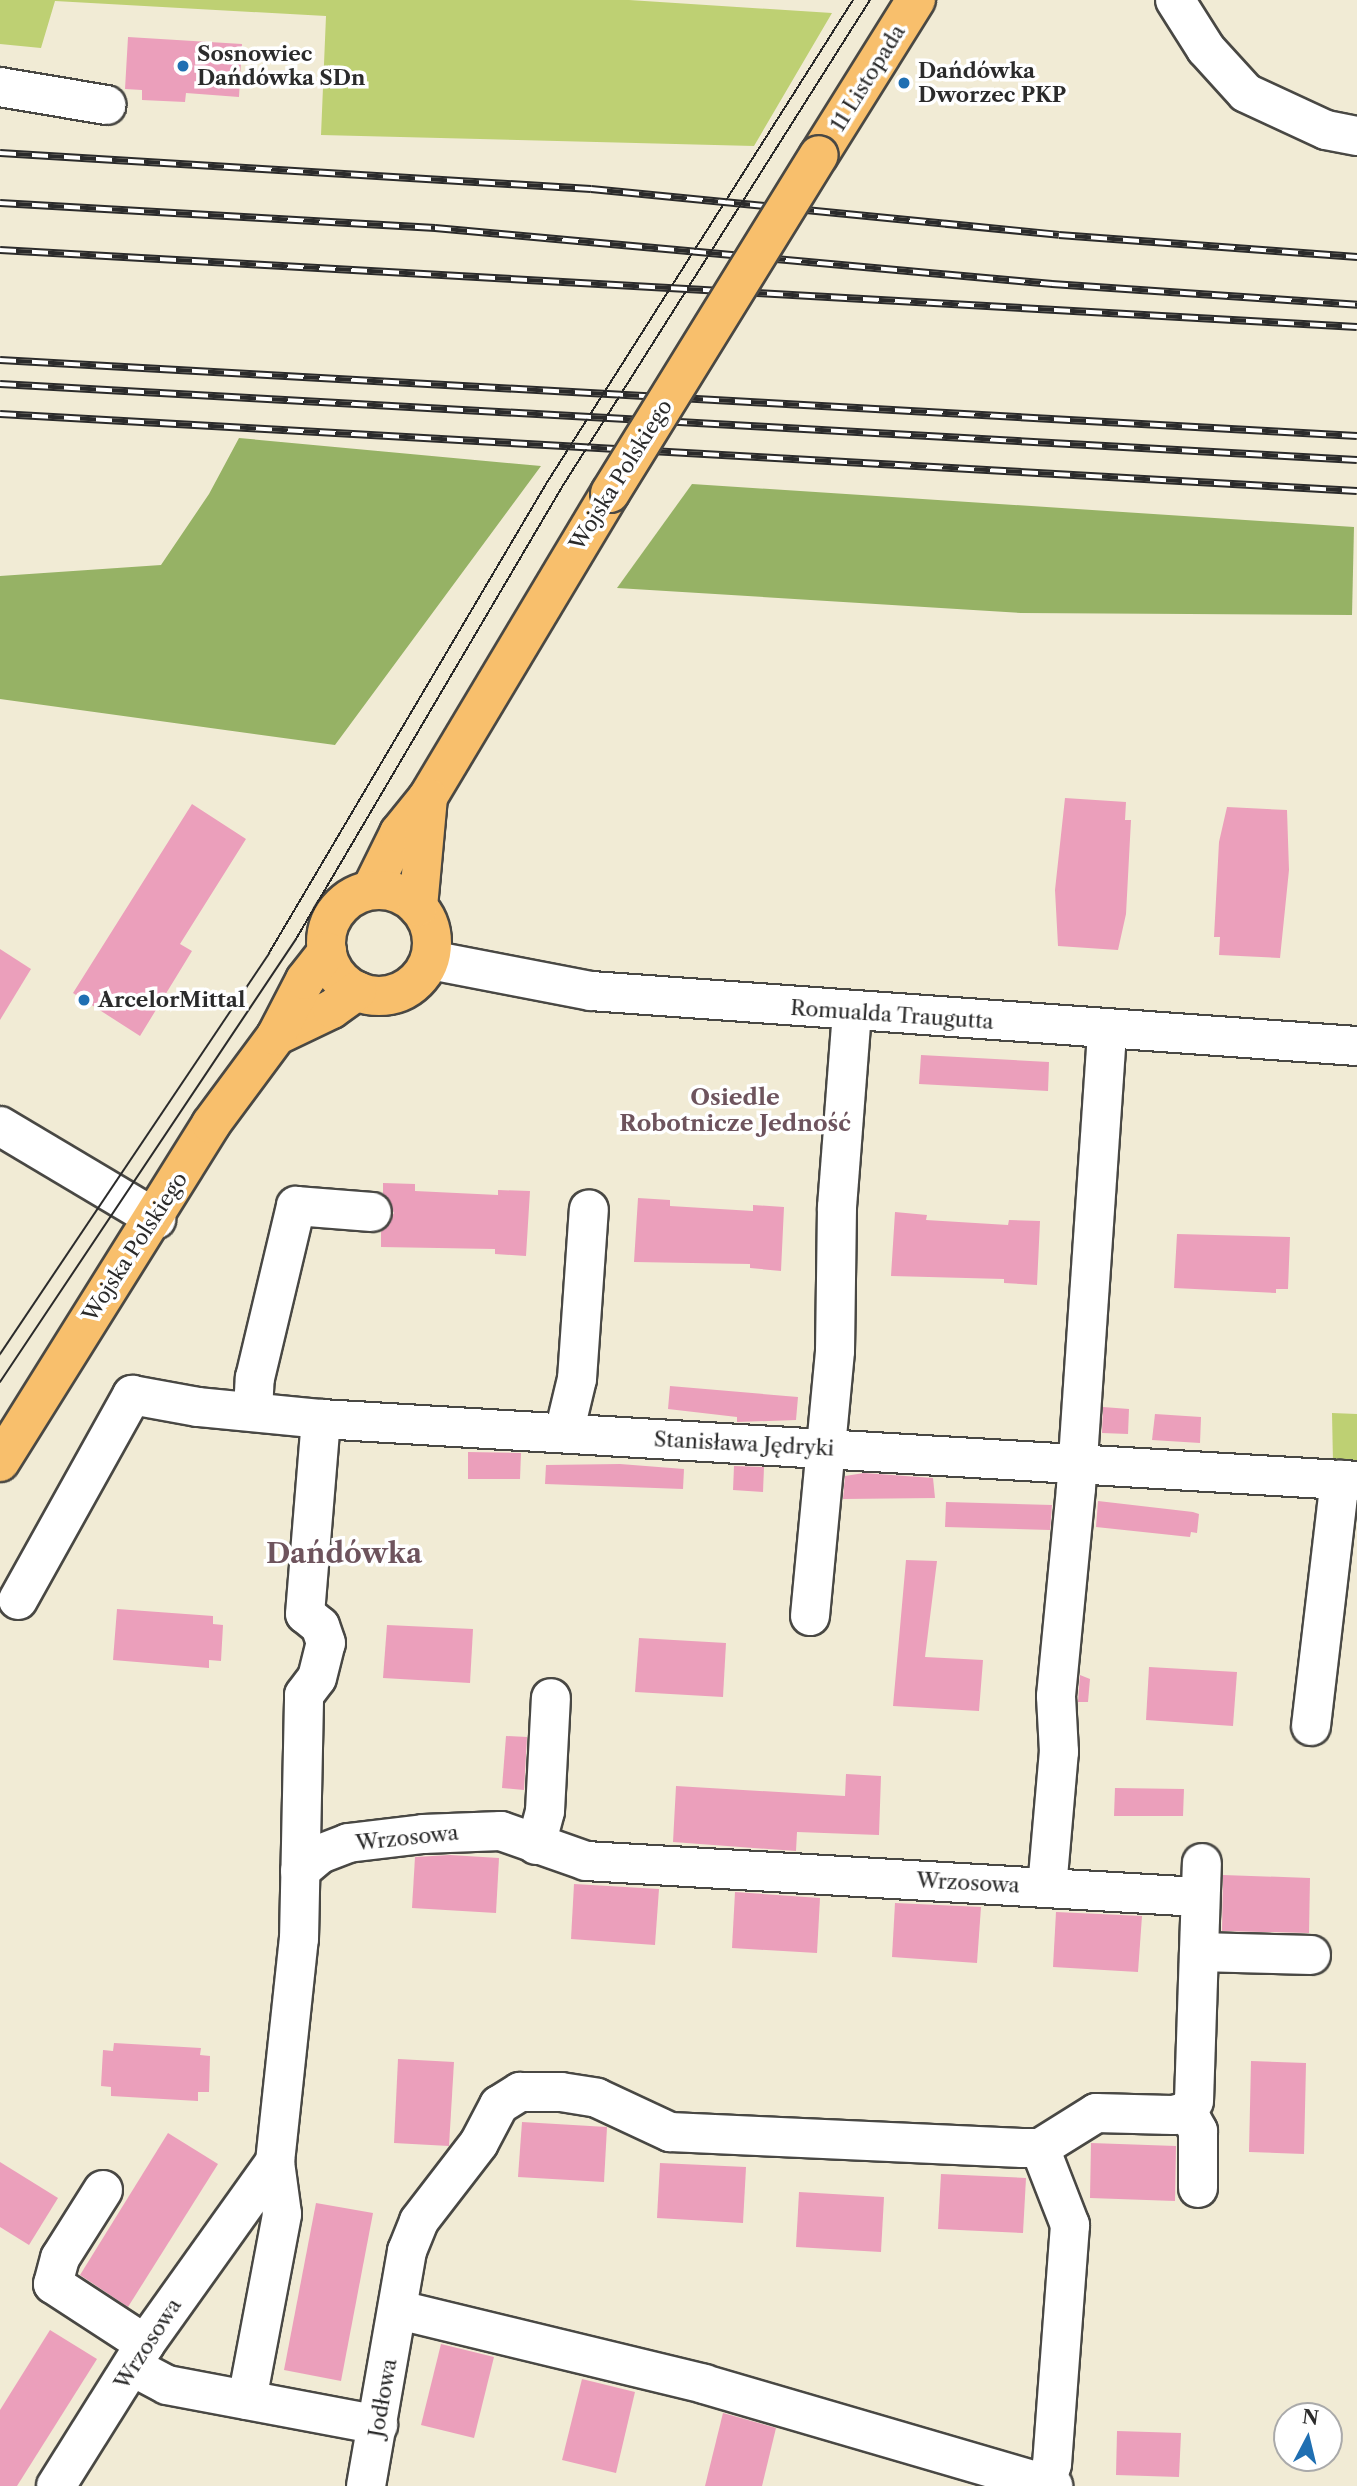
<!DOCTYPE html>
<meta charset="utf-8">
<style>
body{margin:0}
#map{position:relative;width:1357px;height:2486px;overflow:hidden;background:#f1ebd5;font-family:"Libre Caslon Text",serif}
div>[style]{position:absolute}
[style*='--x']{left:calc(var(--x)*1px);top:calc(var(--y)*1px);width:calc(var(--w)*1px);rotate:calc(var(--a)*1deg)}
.green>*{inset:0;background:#bed073}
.forest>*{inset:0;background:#96b265}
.building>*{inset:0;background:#eb9fbb}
.roads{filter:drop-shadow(2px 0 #494844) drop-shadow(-2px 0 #494844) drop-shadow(0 2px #494844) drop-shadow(0 -2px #494844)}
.minor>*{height:38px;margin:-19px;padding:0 19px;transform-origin:19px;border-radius:19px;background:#fff}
.major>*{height:38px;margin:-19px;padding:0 19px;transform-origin:19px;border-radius:19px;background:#f8bf6c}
.major>.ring{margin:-19px;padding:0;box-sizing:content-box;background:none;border:38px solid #f8bf6c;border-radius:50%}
.tram>*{height:2px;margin:-1px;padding:0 1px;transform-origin:1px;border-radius:1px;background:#2b2b2b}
.rail>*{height:8px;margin-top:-4px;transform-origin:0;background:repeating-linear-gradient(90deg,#fff 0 16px,#2b2b2b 0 32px);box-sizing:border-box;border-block:2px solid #2b2b2b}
.bridges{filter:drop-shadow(2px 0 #494844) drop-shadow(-2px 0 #494844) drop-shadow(0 2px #494844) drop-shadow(0 -2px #494844)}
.major-bridge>*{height:38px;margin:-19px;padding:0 19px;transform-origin:19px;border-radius:19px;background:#f8bf6c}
.dots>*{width:19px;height:19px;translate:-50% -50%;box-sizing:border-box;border:4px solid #fff;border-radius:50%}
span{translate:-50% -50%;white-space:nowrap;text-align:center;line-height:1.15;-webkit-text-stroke:7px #fff;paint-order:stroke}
.poi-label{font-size:21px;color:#2b2b2b;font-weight:700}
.left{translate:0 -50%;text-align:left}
.street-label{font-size:21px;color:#2b2b2b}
.neighbourhood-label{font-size:23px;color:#6e545d;font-weight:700}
.district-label{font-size:28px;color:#6e545d;font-weight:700}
.north{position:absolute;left:1273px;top:2402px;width:70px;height:70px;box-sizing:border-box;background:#fff;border:2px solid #aaa;border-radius:50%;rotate:7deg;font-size:19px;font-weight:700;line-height:28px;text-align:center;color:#2b2b2b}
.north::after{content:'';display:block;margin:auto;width:24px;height:32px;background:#1f6fb2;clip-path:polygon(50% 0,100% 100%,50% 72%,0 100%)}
</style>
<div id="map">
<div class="green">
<div style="clip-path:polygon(0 0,629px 0,832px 13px,754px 146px,321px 135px,326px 16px,55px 1px,41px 48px,0 44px)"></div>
<div style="clip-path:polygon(1332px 1413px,1357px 1414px,1357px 1464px,1333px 1462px)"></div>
</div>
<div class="forest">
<div style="clip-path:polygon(239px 438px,541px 466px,335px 745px,0 699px,0 576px,161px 565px,209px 494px)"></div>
<div style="clip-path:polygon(692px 484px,1354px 527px,1352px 615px,1021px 613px,617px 588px)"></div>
</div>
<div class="building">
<div style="clip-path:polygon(128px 37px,242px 44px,239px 97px,186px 93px,185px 102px,142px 100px,142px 90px,125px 89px)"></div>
<div style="clip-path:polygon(1065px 798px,1126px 802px,1125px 820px,1131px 820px,1126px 914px,1118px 950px,1058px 946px,1055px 890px)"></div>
<div style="clip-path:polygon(192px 804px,246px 839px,180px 944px,192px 951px,140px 1036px,73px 993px)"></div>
<div style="clip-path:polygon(1227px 807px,1287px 810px,1289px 870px,1280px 958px,1219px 955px,1220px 937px,1214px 937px,1219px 842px)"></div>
<div style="clip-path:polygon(0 949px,31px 969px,0 1020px)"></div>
<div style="clip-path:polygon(921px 1055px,1049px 1062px,1048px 1091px,919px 1084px)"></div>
<div style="clip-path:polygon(383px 1183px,415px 1184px,415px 1191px,498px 1195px,498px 1190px,530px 1191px,526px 1256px,495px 1254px,495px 1249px,381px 1247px,381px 1232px,394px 1213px,383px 1193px)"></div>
<div style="clip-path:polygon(638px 1198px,670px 1200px,670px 1206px,753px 1211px,753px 1205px,784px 1207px,781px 1271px,750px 1268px,750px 1264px,634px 1262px)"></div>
<div style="clip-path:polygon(895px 1212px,927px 1215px,926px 1220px,1008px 1225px,1009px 1220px,1040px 1221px,1037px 1285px,1004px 1283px,1004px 1279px,891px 1276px)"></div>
<div style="clip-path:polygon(1177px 1234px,1290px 1237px,1288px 1289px,1276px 1289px,1276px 1293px,1174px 1288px)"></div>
<div style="clip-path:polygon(670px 1386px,798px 1397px,796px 1420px,737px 1422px,737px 1417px,668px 1409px)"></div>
<div style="clip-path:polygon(1103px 1407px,1129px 1409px,1128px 1434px,1102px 1433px)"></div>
<div style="clip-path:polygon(1155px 1414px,1201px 1417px,1200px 1443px,1152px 1440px)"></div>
<div style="clip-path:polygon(468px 1452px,521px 1453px,520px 1479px,468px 1479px)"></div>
<div style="clip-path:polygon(620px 1464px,684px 1469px,683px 1489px,545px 1484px,546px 1465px)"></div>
<div style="clip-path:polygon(734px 1466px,764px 1467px,763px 1492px,733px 1490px)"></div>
<div style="clip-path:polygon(864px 1473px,933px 1478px,935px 1498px,843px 1499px,845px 1476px)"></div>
<div style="clip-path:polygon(1098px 1501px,1193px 1512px,1199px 1514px,1197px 1533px,1191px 1532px,1190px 1537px,1096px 1527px)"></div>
<div style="clip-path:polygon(946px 1502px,1052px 1505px,1050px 1530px,945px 1527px)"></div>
<div style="clip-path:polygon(906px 1560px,937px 1561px,925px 1657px,983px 1660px,979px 1711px,893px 1706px)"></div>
<div style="clip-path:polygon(117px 1609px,213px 1616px,213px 1624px,223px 1625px,221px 1661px,209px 1660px,209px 1668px,113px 1660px)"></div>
<div style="clip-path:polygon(387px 1625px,473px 1629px,470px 1683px,383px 1678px)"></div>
<div style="clip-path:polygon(639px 1638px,726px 1643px,723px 1697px,635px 1692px)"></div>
<div style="clip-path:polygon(1149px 1667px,1237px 1672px,1233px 1726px,1146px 1720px)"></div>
<div style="clip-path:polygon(1080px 1675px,1090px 1679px,1088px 1702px,1078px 1702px)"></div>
<div style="clip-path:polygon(506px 1736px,527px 1737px,524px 1790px,502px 1788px)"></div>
<div style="clip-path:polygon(846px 1774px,881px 1776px,879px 1835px,797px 1832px,796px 1851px,673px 1842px,676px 1786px,845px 1796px)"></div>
<div style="clip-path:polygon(1115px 1788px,1184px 1789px,1183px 1816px,1114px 1816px)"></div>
<div style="clip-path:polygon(450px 1855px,499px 1858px,496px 1913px,412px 1908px,415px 1857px)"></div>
<div style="clip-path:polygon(1223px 1875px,1310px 1878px,1309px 1933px,1222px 1931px)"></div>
<div style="clip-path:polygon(574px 1884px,659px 1889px,655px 1945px,571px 1939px)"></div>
<div style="clip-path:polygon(735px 1892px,820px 1898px,817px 1953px,732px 1948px)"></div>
<div style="clip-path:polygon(895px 1903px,981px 1907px,977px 1963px,892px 1957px)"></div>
<div style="clip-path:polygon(1056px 1912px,1142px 1916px,1138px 1972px,1053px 1967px)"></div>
<div style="clip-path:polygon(114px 2043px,201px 2048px,200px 2055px,210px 2056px,209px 2092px,198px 2092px,198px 2101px,111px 2096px,111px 2087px,101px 2086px,103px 2050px,113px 2051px)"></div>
<div style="clip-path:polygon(398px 2059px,454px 2062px,449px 2146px,394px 2143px)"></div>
<div style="clip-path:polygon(1251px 2061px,1306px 2063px,1304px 2154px,1249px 2152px)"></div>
<div style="clip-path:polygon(522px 2122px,607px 2127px,604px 2182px,518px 2177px)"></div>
<div style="clip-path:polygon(168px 2133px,218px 2164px,128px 2307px,80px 2275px)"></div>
<div style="clip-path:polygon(1091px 2143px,1176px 2146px,1175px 2201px,1090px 2198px)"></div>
<div style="clip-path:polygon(0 2162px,58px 2198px,29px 2245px,0 2227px)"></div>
<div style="clip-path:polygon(660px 2163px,746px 2167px,743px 2223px,657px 2218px)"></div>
<div style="clip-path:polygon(941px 2174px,1026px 2178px,1023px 2233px,938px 2229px)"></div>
<div style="clip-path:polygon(799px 2192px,884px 2197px,881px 2252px,796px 2247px)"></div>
<div style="clip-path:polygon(316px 2203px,373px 2213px,341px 2381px,284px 2370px)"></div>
<div style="clip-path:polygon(50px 2330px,97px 2359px,17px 2486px,0 2486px,0 2410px)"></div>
<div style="clip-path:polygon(441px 2344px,494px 2357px,474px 2438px,421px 2425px)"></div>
<div style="clip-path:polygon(582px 2379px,635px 2392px,616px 2473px,562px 2460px)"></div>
<div style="clip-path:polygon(723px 2413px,776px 2428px,762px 2486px,705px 2486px)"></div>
<div style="clip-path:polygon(1117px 2431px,1181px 2433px,1179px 2477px,1116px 2475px)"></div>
</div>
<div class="roads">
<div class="minor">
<div style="--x:1175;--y:0;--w:58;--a:57.7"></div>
<div style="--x:1206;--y:49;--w:59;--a:47.7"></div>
<div style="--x:1246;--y:93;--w:88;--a:24.8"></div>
<div style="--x:1326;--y:130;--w:32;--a:11"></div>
<div style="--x:0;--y:87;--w:108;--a:9.6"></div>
<div style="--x:430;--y:960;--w:164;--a:10.9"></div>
<div style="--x:591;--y:991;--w:768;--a:4.11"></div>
<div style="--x:0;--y:1126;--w:182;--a:30.8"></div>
<div style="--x:253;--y:1411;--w:33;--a:-87"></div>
<div style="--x:255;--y:1378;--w:177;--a:-76.6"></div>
<div style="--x:296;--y:1206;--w:76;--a:4.5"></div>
<div style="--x:564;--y:1433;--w:56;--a:-76.5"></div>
<div style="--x:577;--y:1379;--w:170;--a:-86"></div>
<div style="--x:18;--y:1600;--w:235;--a:-60.9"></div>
<div style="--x:132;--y:1395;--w:67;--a:10.3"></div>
<div style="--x:198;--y:1407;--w:124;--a:5.6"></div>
<div style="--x:321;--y:1419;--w:1038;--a:3.42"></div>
<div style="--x:810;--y:1616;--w:266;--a:-84.6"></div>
<div style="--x:835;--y:1351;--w:144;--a:-89.2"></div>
<div style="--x:837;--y:1207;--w:195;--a:-85.6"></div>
<div style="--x:1311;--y:1726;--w:248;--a:-83.3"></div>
<div style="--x:536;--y:1845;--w:35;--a:-75"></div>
<div style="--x:545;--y:1811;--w:113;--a:-87"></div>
<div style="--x:300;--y:1871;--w:26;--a:-40"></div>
<div style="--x:320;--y:1854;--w:30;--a:-21"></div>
<div style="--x:348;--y:1843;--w:76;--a:-6.8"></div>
<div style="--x:423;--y:1834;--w:78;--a:-2.2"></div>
<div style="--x:501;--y:1831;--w:90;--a:19.4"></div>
<div style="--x:586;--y:1861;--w:615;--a:3.36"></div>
<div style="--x:1047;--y:1888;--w:137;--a:-85"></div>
<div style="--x:1059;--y:1752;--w:56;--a:-93.1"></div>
<div style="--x:1056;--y:1696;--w:209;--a:-84.5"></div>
<div style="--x:1076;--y:1488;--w:460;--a:-86.1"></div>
<div style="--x:1199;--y:1952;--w:112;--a:1.5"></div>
<div style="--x:1187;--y:2111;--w:23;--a:61"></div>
<div style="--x:1198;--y:2131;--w:57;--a:90"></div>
<div style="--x:1040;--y:2148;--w:83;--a:68.7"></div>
<div style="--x:1070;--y:2225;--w:240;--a:94.3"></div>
<div style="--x:1052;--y:2464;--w:20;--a:108"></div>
<div style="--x:103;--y:2190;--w:80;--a:122.3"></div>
<div style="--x:60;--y:2258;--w:27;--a:105"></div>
<div style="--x:53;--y:2284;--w:110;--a:33.1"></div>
<div style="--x:399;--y:2310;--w:314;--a:13.6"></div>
<div style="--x:704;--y:2384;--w:364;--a:16.3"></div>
<div style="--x:133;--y:2367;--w:38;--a:28"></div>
<div style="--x:167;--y:2385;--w:215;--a:10.7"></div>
<div style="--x:247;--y:2400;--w:189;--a:-79.3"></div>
<div style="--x:282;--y:2214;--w:52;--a:-97.7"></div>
<div style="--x:56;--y:2486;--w:168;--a:-57.9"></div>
<div style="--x:145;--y:2344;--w:224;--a:-54.5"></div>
<div style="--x:275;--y:2162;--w:224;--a:-83.9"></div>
<div style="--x:299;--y:1939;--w:244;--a:-88.8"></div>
<div style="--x:304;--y:1695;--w:21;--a:-53"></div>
<div style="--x:317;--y:1678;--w:36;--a:-76"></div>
<div style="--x:326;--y:1643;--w:18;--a:-109"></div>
<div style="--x:320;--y:1626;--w:19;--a:-141"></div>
<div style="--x:305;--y:1614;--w:196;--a:-85.3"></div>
<div style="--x:366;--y:2486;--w:239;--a:-80.1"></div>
<div style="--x:407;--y:2251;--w:32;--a:-68"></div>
<div style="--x:419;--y:2221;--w:98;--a:-52.4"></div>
<div style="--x:479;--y:2143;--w:43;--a:-62.2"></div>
<div style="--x:499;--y:2105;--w:25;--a:-32"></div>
<div style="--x:520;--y:2092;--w:41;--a:0"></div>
<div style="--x:561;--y:2092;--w:36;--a:9"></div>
<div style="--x:597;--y:2098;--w:81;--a:25"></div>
<div style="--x:670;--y:2132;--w:352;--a:2.6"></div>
<div style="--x:1022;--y:2148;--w:18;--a:0"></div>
<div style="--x:1040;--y:2148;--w:66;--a:-32"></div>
<div style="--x:1096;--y:2113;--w:78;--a:1.5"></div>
<div style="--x:1174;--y:2115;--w:14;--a:-17"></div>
<div style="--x:1187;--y:2111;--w:12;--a:-55"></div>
<div style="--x:1194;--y:2101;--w:238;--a:-88.1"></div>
</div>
<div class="major">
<div style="--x:819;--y:155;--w:183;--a:-58"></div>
<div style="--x:371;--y:890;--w:64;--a:-63.8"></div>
<div style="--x:399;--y:833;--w:46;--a:-51.1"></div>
<div style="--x:428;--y:797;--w:354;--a:-59.1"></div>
<div class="ring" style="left:326px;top:890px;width:68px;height:68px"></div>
<div style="--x:418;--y:907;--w:110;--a:-84.8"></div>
<div style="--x:276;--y:1036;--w:62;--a:-25.7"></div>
<div style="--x:332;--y:1009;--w:31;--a:-36"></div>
<div style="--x:0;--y:1462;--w:398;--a:-58"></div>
<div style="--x:211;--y:1124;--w:109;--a:-53.5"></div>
<div style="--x:276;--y:1036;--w:63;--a:-62.6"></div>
<div style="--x:305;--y:980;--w:36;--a:-52"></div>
</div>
</div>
<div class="tram">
<div style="--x:0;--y:1354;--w:483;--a:-56.1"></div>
<div style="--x:269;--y:953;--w:545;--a:-59.43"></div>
<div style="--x:546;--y:484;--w:573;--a:-57.61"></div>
<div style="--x:0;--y:1382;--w:533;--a:-56.25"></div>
<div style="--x:296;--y:939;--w:524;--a:-59.52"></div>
<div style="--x:562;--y:487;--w:576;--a:-57.69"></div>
</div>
<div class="rail">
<div style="--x:0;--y:153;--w:592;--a:3.49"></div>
<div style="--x:591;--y:189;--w:470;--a:5.6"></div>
<div style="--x:1059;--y:235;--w:299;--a:4.2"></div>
<div style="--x:0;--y:203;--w:436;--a:3.3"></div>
<div style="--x:435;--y:228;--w:620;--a:5.19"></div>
<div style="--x:1052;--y:284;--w:306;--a:3.9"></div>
<div style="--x:0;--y:250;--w:1359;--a:3.25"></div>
<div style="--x:0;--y:360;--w:1359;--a:3.21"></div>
<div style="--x:0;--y:384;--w:1359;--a:3.21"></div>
<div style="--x:0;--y:414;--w:1359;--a:3.25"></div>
</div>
<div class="bridges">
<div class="major-bridge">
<div style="--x:610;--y:493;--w:397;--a:-58.3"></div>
</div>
</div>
<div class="dots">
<div style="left:183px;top:66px;background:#1f6fb2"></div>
<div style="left:904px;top:83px;background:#1f6fb2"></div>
<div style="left:84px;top:1000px;background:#1f6fb2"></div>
</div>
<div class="poi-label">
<span class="left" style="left:197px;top:66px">Sosnowiec<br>Dańdówka SDn</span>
<span class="left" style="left:918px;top:83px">Dańdówka<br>Dworzec PKP</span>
<span class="left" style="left:98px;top:1000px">ArcelorMittal</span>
</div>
<div class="street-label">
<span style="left:868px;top:78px;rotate:-58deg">11 Listopada</span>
<span style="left:621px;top:475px;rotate:-58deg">Wojska Polskiego</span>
<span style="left:892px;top:1015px;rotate:4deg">Romualda Traugutta</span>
<span style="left:135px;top:1247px;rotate:-57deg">Wojska Polskiego</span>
<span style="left:744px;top:1444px;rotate:3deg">Stanisława Jędryki</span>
<span style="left:407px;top:1838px;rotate:-6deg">Wrzosowa</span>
<span style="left:968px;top:1883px;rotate:3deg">Wrzosowa</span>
<span style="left:148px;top:2344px;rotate:-57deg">Wrzosowa</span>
<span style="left:383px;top:2398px;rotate:-80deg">Jodłowa</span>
</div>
<div class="neighbourhood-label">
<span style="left:735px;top:1110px">Osiedle<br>Robotnicze Jedność</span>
</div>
<div class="district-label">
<span style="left:344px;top:1553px">Dańdówka</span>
</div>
<div class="north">N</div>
</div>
